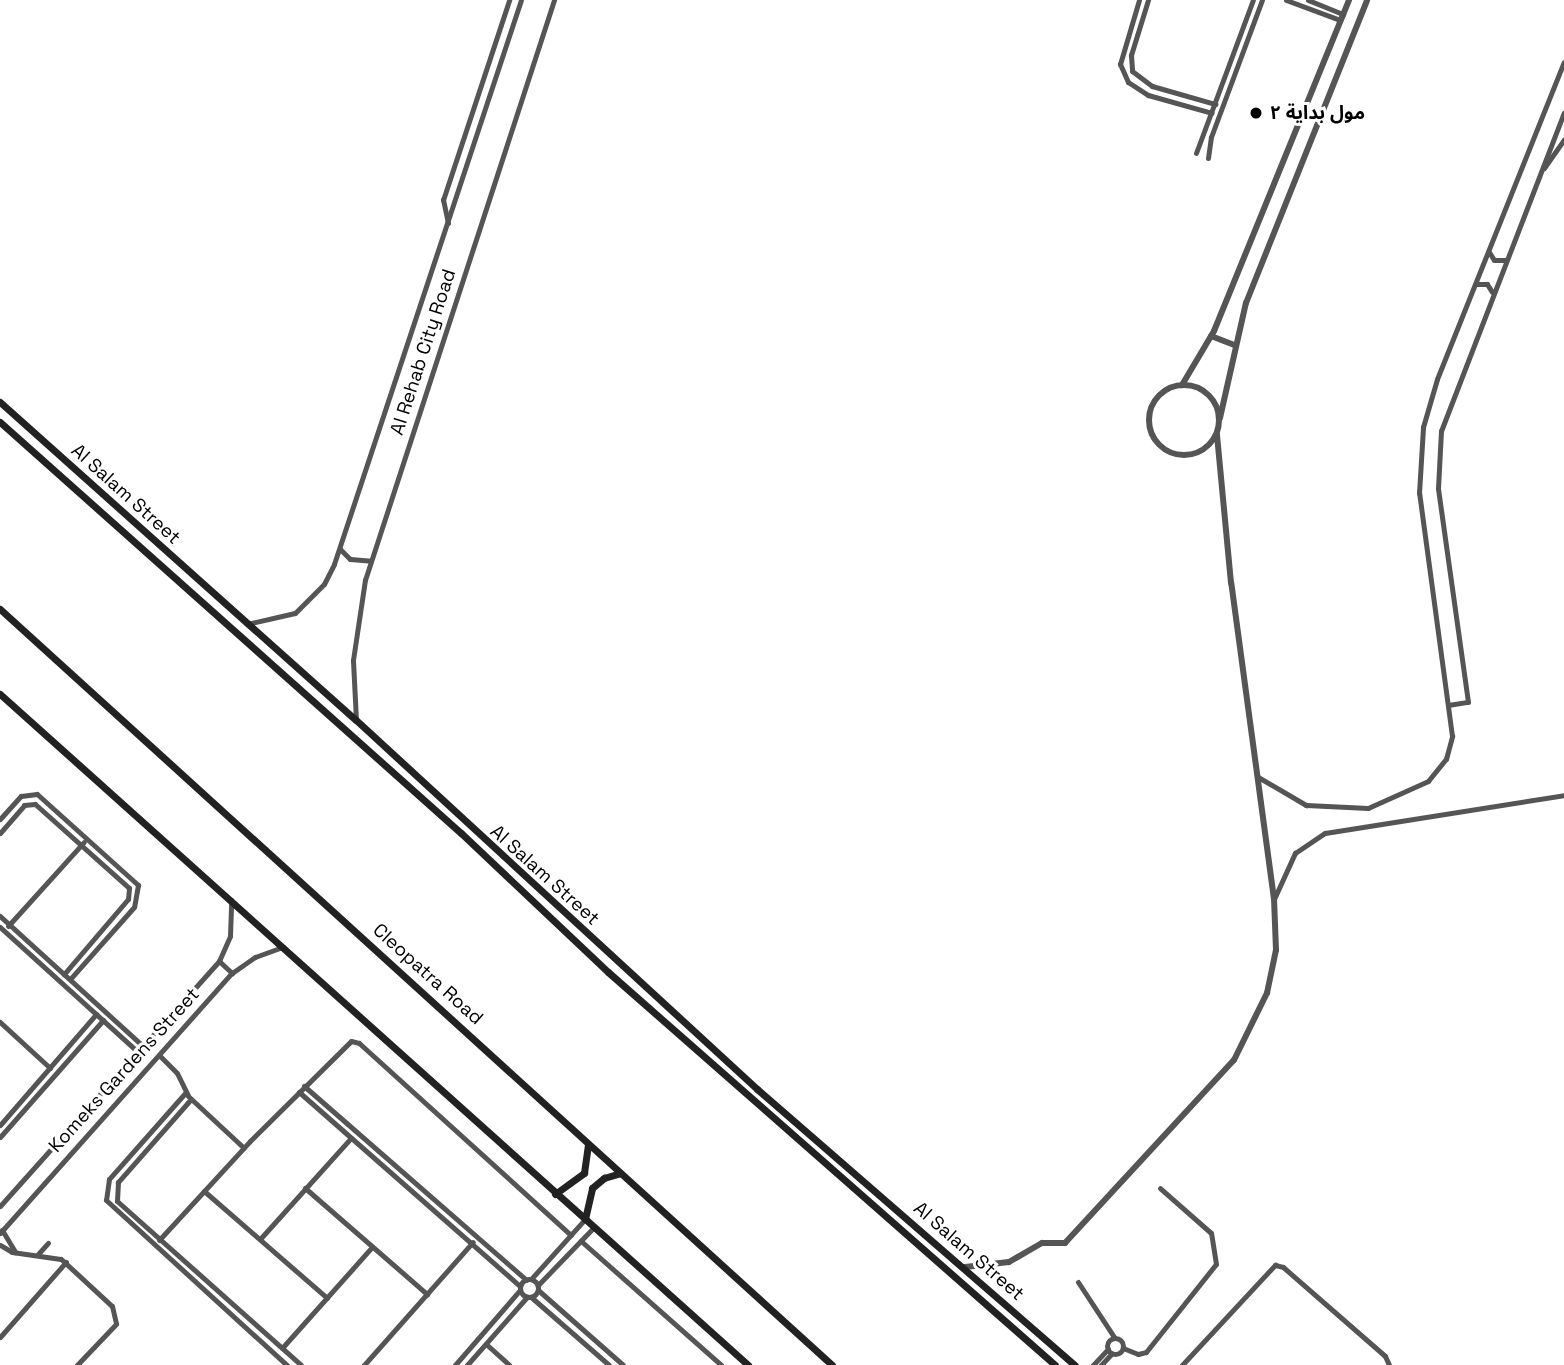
<!DOCTYPE html>
<meta charset="utf-8">
<style>
body{margin:0}
#map{position:relative;width:1564px;height:1365px;overflow:hidden;background:#fff;font-family:"Space Grotesk","Noto Sans Arabic",sans-serif}
div>[style]{position:absolute}
[style*='--x']{left:calc(var(--x)*1px);top:calc(var(--y)*1px);width:calc(var(--w)*1px);rotate:calc(var(--a)*1deg)}
.minor>*{height:5px;margin:-2.5px;padding:0 2.5px;transform-origin:2.5px;border-radius:2.5px;background:#555}
.minor>.ring{margin:-2.5px;padding:0;box-sizing:content-box;background:none;border:5px solid #555;border-radius:50%}
.tertiary>*{height:6px;margin:-3px;padding:0 3px;transform-origin:3px;border-radius:3px;background:#555}
.tertiary>.ring{margin:-3px;padding:0;box-sizing:content-box;background:none;border:6px solid #555;border-radius:50%}
.secondary>*{height:7px;margin:-3.5px;padding:0 3.5px;transform-origin:3.5px;border-radius:3.5px;background:#222}
.dots>*{width:19px;height:19px;translate:-50% -50%;box-sizing:border-box;border:4px solid #fff;border-radius:50%}
span{translate:-50% -50%;white-space:nowrap;text-align:center;line-height:1.15;-webkit-text-stroke:6px #fff;paint-order:stroke}
.poi-label{font-size:19px;color:#000;font-weight:700}
.left{translate:0 -50%;text-align:left}
.street-label{font-size:19px;color:#000}
</style>
<div id="map">
<div class="minor">
<div style="--x:1139;--y:0;--w:67;--a:106.5"></div>
<div style="--x:1120;--y:64;--w:20;--a:66"></div>
<div style="--x:1128;--y:82;--w:24;--a:33"></div>
<div style="--x:1148;--y:95;--w:66;--a:15.7"></div>
<div style="--x:1148;--y:0;--w:58;--a:107.2"></div>
<div style="--x:1131;--y:55;--w:16;--a:86"></div>
<div style="--x:1132;--y:71;--w:25;--a:37"></div>
<div style="--x:1152;--y:86;--w:66;--a:15.9"></div>
<div style="--x:1286;--y:0;--w:58;--a:20.3"></div>
<div style="--x:1308;--y:0;--w:38;--a:22"></div>
<div style="--x:1196;--y:153;--w:163;--a:-69.6"></div>
<div style="--x:1208;--y:158;--w:21;--a:-82"></div>
<div style="--x:1211;--y:137;--w:146;--a:-69.6"></div>
<div style="--x:1544;--y:168;--w:35;--a:-55"></div>
<div style="--x:448;--y:223;--w:24;--a:-102"></div>
<div style="--x:443;--y:200;--w:211;--a:-71.7"></div>
<div style="--x:1489;--y:252;--w:9;--a:58"></div>
<div style="--x:1494;--y:260;--w:12;--a:0"></div>
<div style="--x:1477;--y:284;--w:10;--a:0"></div>
<div style="--x:1487;--y:284;--w:9;--a:58"></div>
<div style="--x:340;--y:549;--w:14;--a:45"></div>
<div style="--x:350;--y:559;--w:21;--a:5"></div>
<div style="--x:247;--y:624;--w:49;--a:-12.9"></div>
<div style="--x:295;--y:613;--w:41;--a:-45"></div>
<div style="--x:324;--y:584;--w:22;--a:-63"></div>
<div style="--x:334;--y:564;--w:594;--a:-71.66"></div>
<div style="--x:1448;--y:705;--w:20;--a:-9"></div>
<div style="--x:1468;--y:702;--w:216;--a:-98"></div>
<div style="--x:1438;--y:488;--w:57;--a:-87"></div>
<div style="--x:1441;--y:431;--w:341;--a:-68.9"></div>
<div style="--x:356;--y:720;--w:60;--a:-92.9"></div>
<div style="--x:353;--y:660;--w:81;--a:-81.5"></div>
<div style="--x:365;--y:580;--w:610;--a:-71.95"></div>
<div style="--x:1258;--y:777;--w:56;--a:30.3"></div>
<div style="--x:1306;--y:805;--w:62;--a:2.8"></div>
<div style="--x:1368;--y:808;--w:66;--a:-24.2"></div>
<div style="--x:1428;--y:781;--w:28;--a:-51"></div>
<div style="--x:1446;--y:759;--w:24;--a:-75"></div>
<div style="--x:1452;--y:736;--w:245;--a:-97.7"></div>
<div style="--x:1419;--y:493;--w:66;--a:-86.5"></div>
<div style="--x:1423;--y:427;--w:50;--a:-73.7"></div>
<div style="--x:1437;--y:379;--w:341;--a:-68.2"></div>
<div style="--x:0;--y:819;--w:31;--a:-48"></div>
<div style="--x:21;--y:796;--w:16;--a:-7"></div>
<div style="--x:37;--y:794;--w:136;--a:42"></div>
<div style="--x:138;--y:885;--w:22;--a:100"></div>
<div style="--x:134;--y:907;--w:96;--a:131.6"></div>
<div style="--x:0;--y:833;--w:37;--a:-49"></div>
<div style="--x:24;--y:805;--w:11;--a:-5"></div>
<div style="--x:35;--y:804;--w:126;--a:41.8"></div>
<div style="--x:129;--y:888;--w:11;--a:95"></div>
<div style="--x:128;--y:899;--w:99;--a:130.5"></div>
<div style="--x:1274;--y:899;--w:51;--a:-65.5"></div>
<div style="--x:1295;--y:853;--w:36;--a:-34"></div>
<div style="--x:1325;--y:833;--w:242;--a:-9"></div>
<div style="--x:0;--y:916;--w:193;--a:42.3"></div>
<div style="--x:8;--y:926;--w:113;--a:-47.9"></div>
<div style="--x:0;--y:927;--w:186;--a:42.2"></div>
<div style="--x:219;--y:961;--w:18;--a:43"></div>
<div style="--x:0;--y:1022;--w:68;--a:42.6"></div>
<div style="--x:159;--y:1055;--w:25;--a:45"></div>
<div style="--x:177;--y:1073;--w:25;--a:64"></div>
<div style="--x:188;--y:1096;--w:76;--a:42.9"></div>
<div style="--x:304;--y:1086;--w:295;--a:41.1"></div>
<div style="--x:186;--y:1092;--w:116;--a:131.5"></div>
<div style="--x:109;--y:1179;--w:21;--a:98"></div>
<div style="--x:106;--y:1200;--w:245;--a:42.4"></div>
<div style="--x:299;--y:1092;--w:294;--a:41.3"></div>
<div style="--x:191;--y:1099;--w:111;--a:131.3"></div>
<div style="--x:118;--y:1182;--w:19;--a:93"></div>
<div style="--x:117;--y:1201;--w:246;--a:41.7"></div>
<div style="--x:0;--y:1125;--w:147;--a:-49.1"></div>
<div style="--x:0;--y:1137;--w:156;--a:-48.6"></div>
<div style="--x:305;--y:1188;--w:162;--a:41"></div>
<div style="--x:204;--y:1191;--w:163;--a:41"></div>
<div style="--x:0;--y:1206;--w:329;--a:-48.2"></div>
<div style="--x:219;--y:961;--w:27;--a:-66"></div>
<div style="--x:230;--y:936;--w:36;--a:-88"></div>
<div style="--x:2;--y:1230;--w:26;--a:59"></div>
<div style="--x:0;--y:1233;--w:348;--a:-48.3"></div>
<div style="--x:232;--y:973;--w:28;--a:-35"></div>
<div style="--x:255;--y:957;--w:30;--a:-20"></div>
<div style="--x:260;--y:1239;--w:136;--a:-48"></div>
<div style="--x:159;--y:1240;--w:134;--a:-47.4"></div>
<div style="--x:250;--y:1141;--w:142;--a:-44.7"></div>
<div style="--x:351;--y:1041;--w:8;--a:14"></div>
<div style="--x:359;--y:1043;--w:286;--a:42.2"></div>
<div style="--x:581;--y:1241;--w:187;--a:41.5"></div>
<div style="--x:0;--y:1245;--w:14;--a:30"></div>
<div style="--x:12;--y:1252;--w:49;--a:8.1"></div>
<div style="--x:61;--y:1259;--w:69;--a:42.7"></div>
<div style="--x:112;--y:1306;--w:18;--a:77"></div>
<div style="--x:116;--y:1324;--w:57;--a:133.6"></div>
<div style="--x:38;--y:1254;--w:15;--a:-48"></div>
<div class="ring" style="left:520px;top:1279px;width:13px;height:13px"></div>
<div style="--x:531;--y:1279;--w:81;--a:-48"></div>
<div style="--x:1078;--y:1282;--w:66;--a:56.8"></div>
<div style="--x:538;--y:1285;--w:81;--a:-46"></div>
<div style="--x:538;--y:1290;--w:113;--a:41.4"></div>
<div style="--x:531;--y:1297;--w:103;--a:41.1"></div>
<div style="--x:0;--y:1337;--w:100;--a:-48.7"></div>
<div class="ring" style="left:1107px;top:1338px;width:11px;height:11px"></div>
<div style="--x:486;--y:1344;--w:31;--a:42"></div>
<div style="--x:282;--y:1348;--w:135;--a:-48.3"></div>
<div style="--x:1123;--y:1348;--w:16;--a:22"></div>
<div style="--x:1138;--y:1354;--w:8;--a:-14"></div>
<div style="--x:1146;--y:1352;--w:112;--a:-51.5"></div>
<div style="--x:1216;--y:1264;--w:31;--a:-99"></div>
<div style="--x:1211;--y:1233;--w:68;--a:-138.6"></div>
<div style="--x:364;--y:1365;--w:164;--a:-48.5"></div>
<div style="--x:455;--y:1365;--w:99;--a:-49.1"></div>
<div style="--x:467;--y:1365;--w:91;--a:-48.6"></div>
<div style="--x:1093;--y:1365;--w:22;--a:-47"></div>
<div style="--x:1101;--y:1365;--w:16;--a:-47"></div>
<div style="--x:1182;--y:1365;--w:137;--a:-47.1"></div>
<div style="--x:1275;--y:1265;--w:8;--a:14"></div>
<div style="--x:1283;--y:1267;--w:135;--a:41.1"></div>
<div style="--x:1385;--y:1356;--w:10;--a:66"></div>
</div>
<div class="tertiary">
<div style="--x:1211;--y:336;--w:25;--a:21"></div>
<div class="ring" style="left:1149px;top:385px;width:64px;height:64px"></div>
<div style="--x:1182;--y:385;--w:63;--a:-59.3"></div>
<div style="--x:1214;--y:331;--w:357;--a:-67.8"></div>
<div style="--x:1220;--y:418;--w:118;--a:-77.3"></div>
<div style="--x:1246;--y:303;--w:326;--a:-68.2"></div>
<div style="--x:965;--y:1267;--w:44;--a:-6.5"></div>
<div style="--x:1009;--y:1262;--w:38;--a:-30"></div>
<div style="--x:1042;--y:1243;--w:23;--a:0"></div>
<div style="--x:1065;--y:1243;--w:249;--a:-47.3"></div>
<div style="--x:1234;--y:1060;--w:75;--a:-63.8"></div>
<div style="--x:1267;--y:993;--w:44;--a:-78.2"></div>
<div style="--x:1276;--y:950;--w:51;--a:-92.2"></div>
<div style="--x:1274;--y:899;--w:319;--a:-97.7"></div>
<div style="--x:1231;--y:583;--w:150;--a:-95.4"></div>
</div>
<div class="secondary">
<div style="--x:0;--y:402;--w:477;--a:41.8"></div>
<div style="--x:356;--y:720;--w:545;--a:42.62"></div>
<div style="--x:757;--y:1089;--w:421;--a:41"></div>
<div style="--x:0;--y:422;--w:618;--a:41.72"></div>
<div style="--x:461;--y:833;--w:202;--a:43.4"></div>
<div style="--x:608;--y:972;--w:595;--a:41.32"></div>
<div style="--x:0;--y:609;--w:1124;--a:42.26"></div>
<div style="--x:0;--y:694;--w:1005;--a:41.89"></div>
<div style="--x:555;--y:1194;--w:36;--a:-36"></div>
<div style="--x:584;--y:1173;--w:28;--a:-82"></div>
<div style="--x:585;--y:1219;--w:32;--a:-77"></div>
<div style="--x:592;--y:1188;--w:16;--a:-40"></div>
<div style="--x:604;--y:1178;--w:17;--a:-17"></div>
</div>
<div class="dots">
<div style="left:1256px;top:113px;background:#000"></div>
</div>
<div class="poi-label">
<span class="left" style="left:1270px;top:113px">مول بداية ۲</span>
</div>
<div class="street-label">
<span style="left:423px;top:352px;rotate:-72deg">Al Rehab City Road</span>
<span style="left:126px;top:494px;rotate:42deg">Al Salam Street</span>
<span style="left:545px;top:875px;rotate:42deg">Al Salam Street</span>
<span style="left:428px;top:974px;rotate:42deg">Cleopatra Road</span>
<span style="left:124px;top:1070px;rotate:-48deg">Komeks Gardens Street</span>
<span style="left:969px;top:1251px;rotate:41deg">Al Salam Street</span>
</div>
</div>
